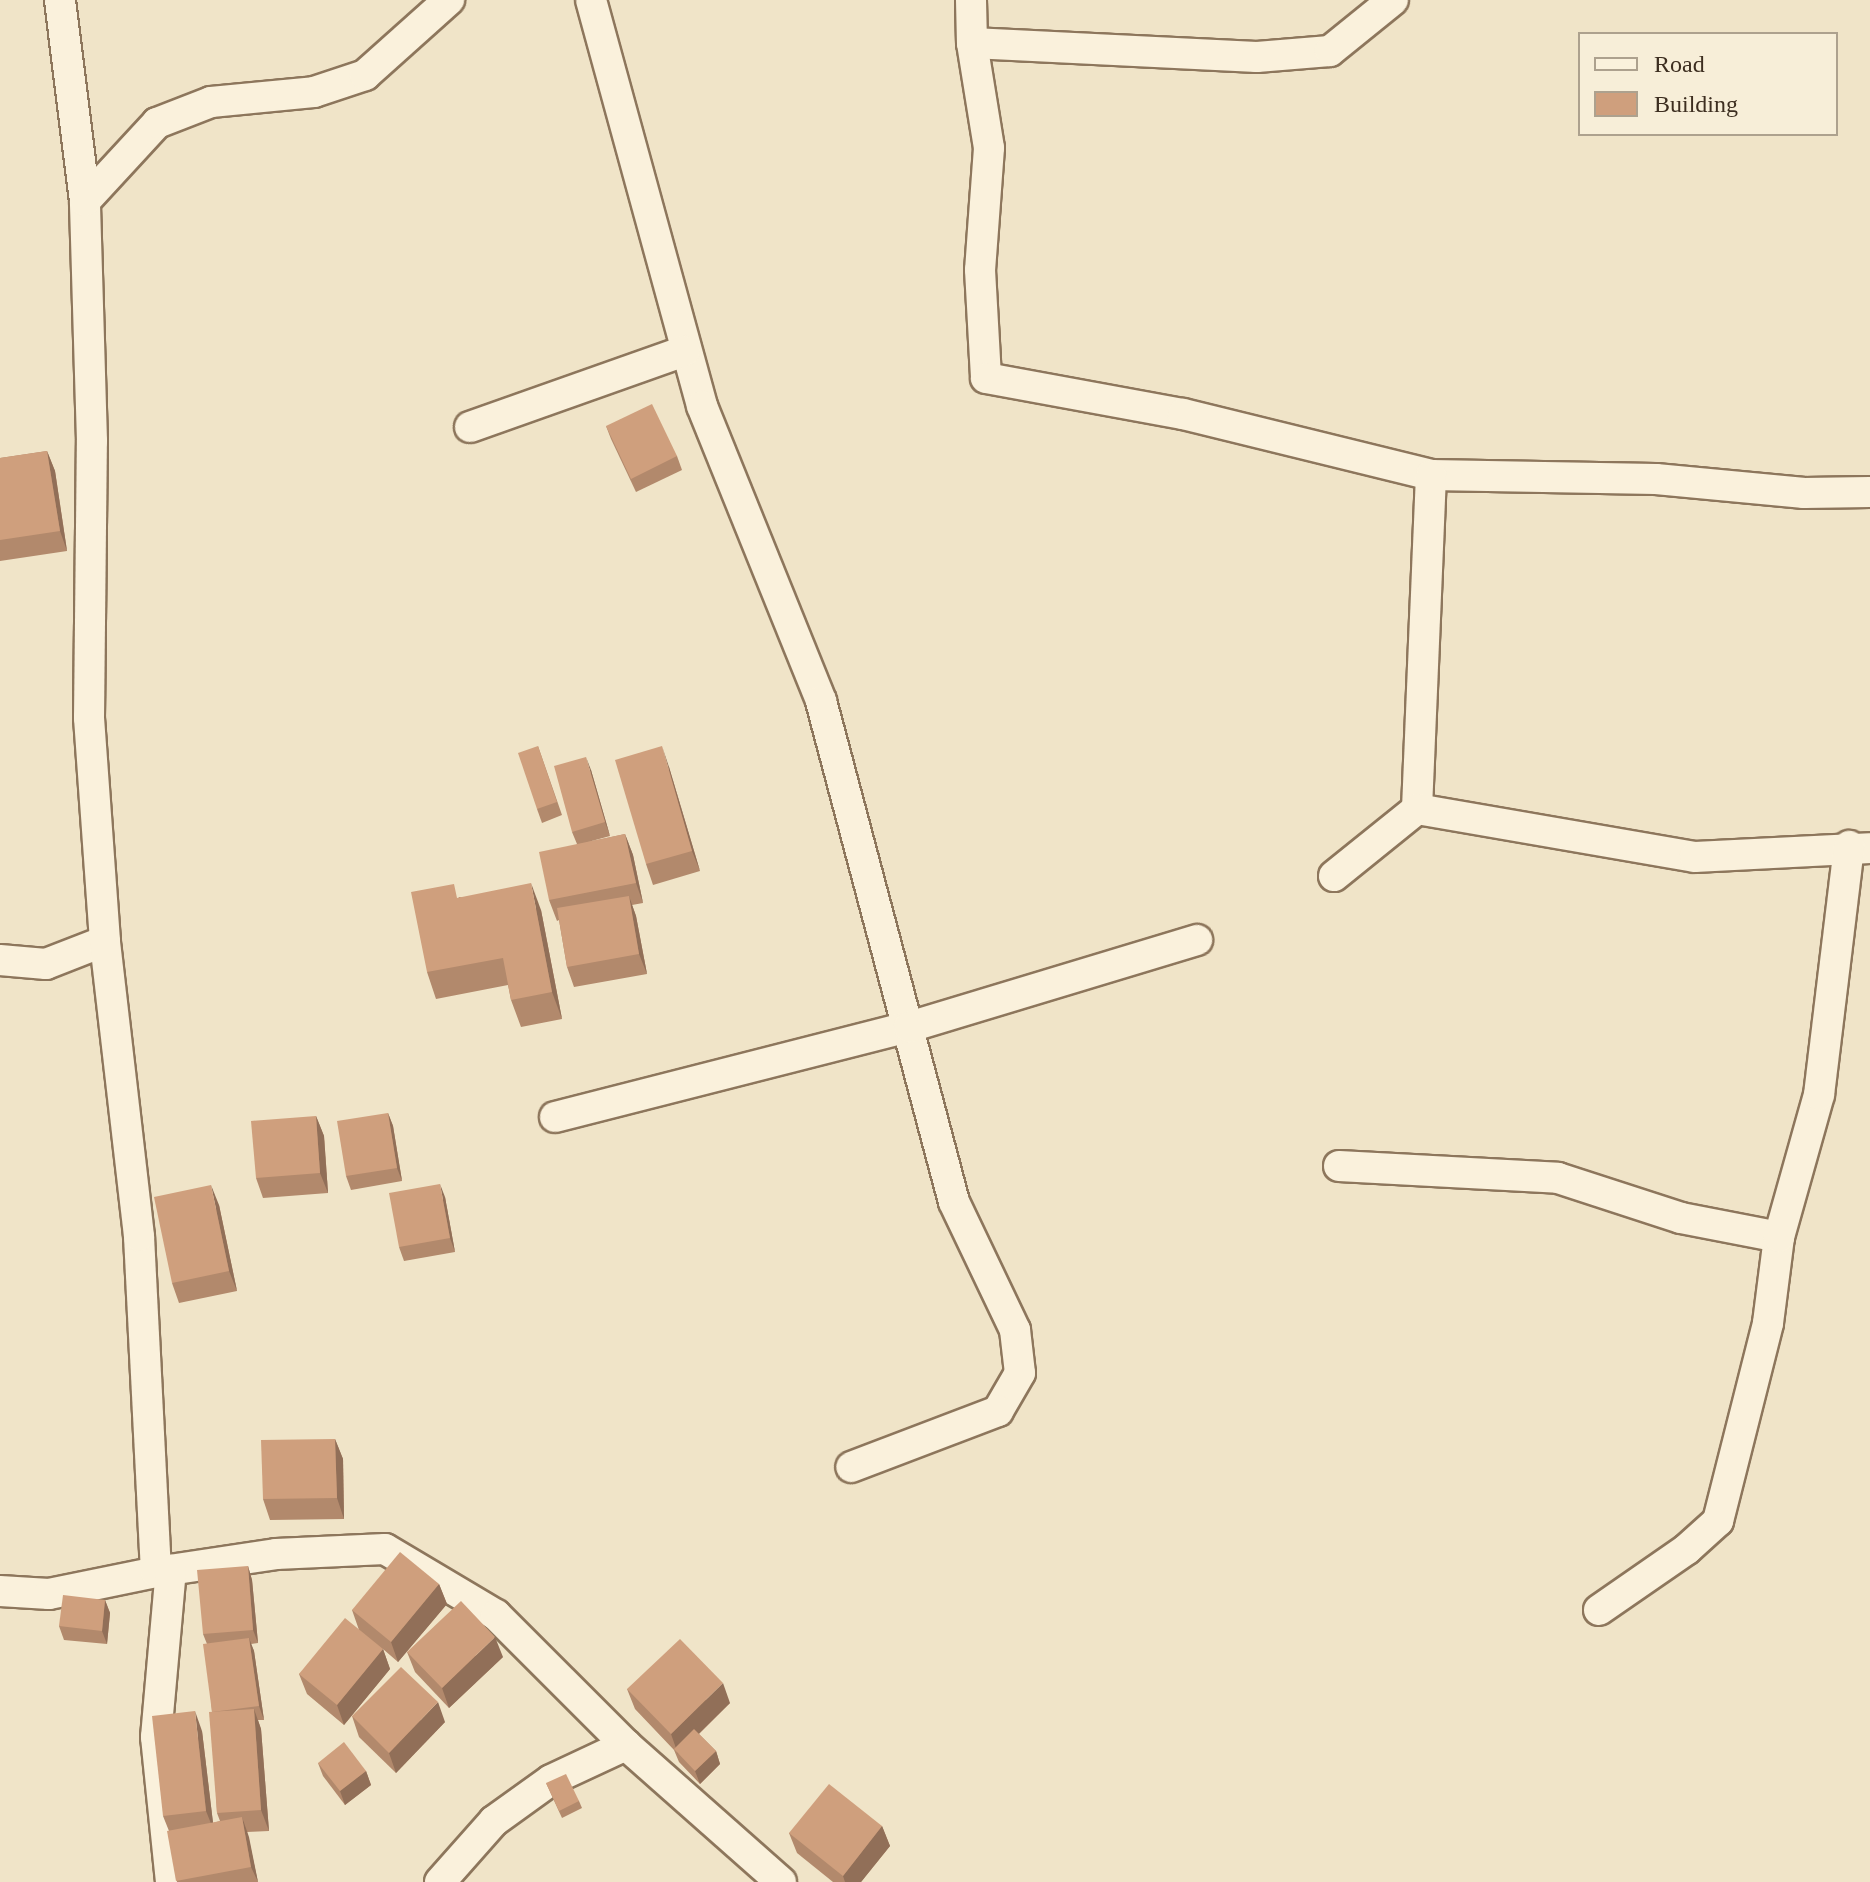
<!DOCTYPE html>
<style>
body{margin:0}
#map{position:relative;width:1870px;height:1882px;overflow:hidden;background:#f0e4c8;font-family:Georgia,serif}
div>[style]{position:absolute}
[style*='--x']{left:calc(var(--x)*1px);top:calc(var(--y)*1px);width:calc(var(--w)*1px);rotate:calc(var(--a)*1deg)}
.roads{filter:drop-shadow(2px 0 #8d765c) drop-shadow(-2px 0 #8d765c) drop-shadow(0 2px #8d765c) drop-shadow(0 -2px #8d765c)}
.minor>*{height:30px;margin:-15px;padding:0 15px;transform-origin:15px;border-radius:15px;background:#faf1dc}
.wall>*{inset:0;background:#b2896c}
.shaded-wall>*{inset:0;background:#916f58}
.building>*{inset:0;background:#cf9f7d}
span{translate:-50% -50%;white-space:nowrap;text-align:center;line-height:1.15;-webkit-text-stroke:8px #f7eed8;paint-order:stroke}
.legend{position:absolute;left:1578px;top:32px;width:260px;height:104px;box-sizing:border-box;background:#f7eed8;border:2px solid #ada18e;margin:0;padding:10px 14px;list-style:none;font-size:24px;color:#3d2e20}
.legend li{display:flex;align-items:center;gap:16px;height:40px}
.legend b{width:40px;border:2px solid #ada18e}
</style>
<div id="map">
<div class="roads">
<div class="minor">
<div style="--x:591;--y:0;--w:421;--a:74.7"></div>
<div style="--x:702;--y:406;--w:318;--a:68"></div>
<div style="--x:821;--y:701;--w:518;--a:75.13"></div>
<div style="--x:954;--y:1202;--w:142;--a:64.5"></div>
<div style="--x:1015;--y:1330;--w:43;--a:83.4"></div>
<div style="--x:1020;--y:1373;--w:44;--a:120.1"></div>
<div style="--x:998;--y:1411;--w:157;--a:159.1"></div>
<div style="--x:971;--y:0;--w:43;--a:88.7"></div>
<div style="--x:972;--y:43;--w:106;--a:80.8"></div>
<div style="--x:989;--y:148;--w:122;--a:94.2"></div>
<div style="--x:980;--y:270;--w:108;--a:86.8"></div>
<div style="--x:986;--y:378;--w:200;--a:10.4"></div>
<div style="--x:1183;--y:414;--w:255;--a:13.8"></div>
<div style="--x:1431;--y:475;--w:225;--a:1"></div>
<div style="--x:1656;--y:479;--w:149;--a:5.4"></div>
<div style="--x:1804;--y:493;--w:66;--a:-0.9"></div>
<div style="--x:972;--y:43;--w:285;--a:2.8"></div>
<div style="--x:1257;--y:57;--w:73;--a:-4.7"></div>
<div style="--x:1330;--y:51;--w:81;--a:-39"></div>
<div style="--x:85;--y:201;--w:106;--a:-47.3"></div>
<div style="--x:157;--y:123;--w:58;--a:-21.3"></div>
<div style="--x:211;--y:102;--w:103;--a:-5.5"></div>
<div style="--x:314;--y:92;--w:54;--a:-18.4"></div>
<div style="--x:365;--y:75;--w:113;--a:-41.8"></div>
<div style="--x:470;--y:427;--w:228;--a:-19.5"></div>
<div style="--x:1417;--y:809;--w:334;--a:-87.6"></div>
<div style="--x:1334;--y:876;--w:107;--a:-38.9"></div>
<div style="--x:1417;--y:809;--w:282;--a:9.8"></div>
<div style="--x:1695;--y:857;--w:175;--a:-2.9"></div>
<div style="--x:0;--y:960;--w:46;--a:5"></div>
<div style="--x:46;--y:964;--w:63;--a:-21.3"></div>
<div style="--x:555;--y:1117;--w:365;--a:-14.3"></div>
<div style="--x:909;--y:1027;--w:301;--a:-16.8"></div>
<div style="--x:1339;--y:1166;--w:219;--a:3.1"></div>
<div style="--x:1558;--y:1178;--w:129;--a:18"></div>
<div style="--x:1681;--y:1218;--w:100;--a:11"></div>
<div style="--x:156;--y:1572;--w:121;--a:-8.5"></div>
<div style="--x:276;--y:1554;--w:109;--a:-2.6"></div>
<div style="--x:385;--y:1549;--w:129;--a:30.7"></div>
<div style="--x:496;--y:1615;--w:184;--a:45"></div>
<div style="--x:626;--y:1745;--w:207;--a:41.5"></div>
<div style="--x:0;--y:1591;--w:49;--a:3.5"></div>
<div style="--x:49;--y:1594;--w:109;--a:-11.6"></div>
<div style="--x:156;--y:1572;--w:336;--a:-92.9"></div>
<div style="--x:139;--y:1236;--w:297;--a:-96.6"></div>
<div style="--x:105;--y:941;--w:224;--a:-94.1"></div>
<div style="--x:89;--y:718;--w:277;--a:-89.4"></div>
<div style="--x:92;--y:441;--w:240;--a:-91.7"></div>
<div style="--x:85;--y:201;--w:203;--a:-97.1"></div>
<div style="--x:1599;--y:1610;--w:107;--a:-34.7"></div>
<div style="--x:1687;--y:1549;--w:42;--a:-42.1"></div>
<div style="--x:1718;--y:1521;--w:204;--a:-75.8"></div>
<div style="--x:1768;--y:1323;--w:87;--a:-82.7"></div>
<div style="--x:1779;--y:1237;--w:148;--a:-74.3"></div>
<div style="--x:1819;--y:1095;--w:251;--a:-83.1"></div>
<div style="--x:171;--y:1882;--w:146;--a:-95.9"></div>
<div style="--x:156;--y:1737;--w:168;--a:-84.9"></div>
<div style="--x:440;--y:1882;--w:81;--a:-48.5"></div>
<div style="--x:494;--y:1821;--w:70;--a:-35.7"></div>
<div style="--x:551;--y:1780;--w:83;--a:-25"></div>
</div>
</div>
<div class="wall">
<div style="clip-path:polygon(606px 426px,677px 456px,682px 470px,636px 492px,611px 439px)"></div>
<div style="clip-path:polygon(47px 451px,55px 471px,67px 551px,0 561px,0 458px)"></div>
<div style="clip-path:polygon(538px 746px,562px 815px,542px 823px,537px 809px)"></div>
<div style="clip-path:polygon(669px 767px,700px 871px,653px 885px,646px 864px)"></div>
<div style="clip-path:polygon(591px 770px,610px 836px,588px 842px,625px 834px,633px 855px,643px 903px,632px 905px,636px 916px,647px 974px,574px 987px,567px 967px,559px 920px,557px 921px,549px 900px,577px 844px,572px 832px)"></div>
<div style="clip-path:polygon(459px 897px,541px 910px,562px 1019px,521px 1027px,511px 1000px,508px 985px,436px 999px,427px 972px)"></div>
<div style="clip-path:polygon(388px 1113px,393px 1126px,402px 1181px,351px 1190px,346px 1176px)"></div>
<div style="clip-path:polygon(316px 1116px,324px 1136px,328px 1193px,263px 1198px,256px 1178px)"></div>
<div style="clip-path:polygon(445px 1197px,455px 1252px,404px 1261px,399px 1247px)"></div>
<div style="clip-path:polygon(219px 1205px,237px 1291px,179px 1303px,172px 1283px)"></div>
<div style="clip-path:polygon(335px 1439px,343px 1459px,344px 1519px,270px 1520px,263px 1499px)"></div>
<div style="clip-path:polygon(248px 1566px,252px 1580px,258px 1643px,251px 1644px,254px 1651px,264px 1720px,258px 1720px,261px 1729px,269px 1831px,247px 1832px,258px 1882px,177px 1882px,169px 1831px,163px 1816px,202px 1731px,213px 1823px,220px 1821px,217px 1813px,212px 1712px,207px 1644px,203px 1634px)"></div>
<div style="clip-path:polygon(439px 1584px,447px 1604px,398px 1662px,383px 1649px,390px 1669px,344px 1725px,307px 1694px,299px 1674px,359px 1630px,352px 1610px)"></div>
<div style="clip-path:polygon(105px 1600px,110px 1613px,107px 1644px,64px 1640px,59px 1626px)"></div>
<div style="clip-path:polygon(407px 1652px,503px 1657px,449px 1708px,415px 1672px)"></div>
<div style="clip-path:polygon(627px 1689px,730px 1703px,699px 1734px,716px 1751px,720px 1764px,700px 1784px,679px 1762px,674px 1750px,635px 1709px)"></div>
<div style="clip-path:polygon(352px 1716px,445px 1722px,396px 1773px,359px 1737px)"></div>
<div style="clip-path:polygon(318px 1763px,366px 1771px,371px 1785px,345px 1805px,323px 1776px)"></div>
<div style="clip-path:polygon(546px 1783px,579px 1801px,582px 1808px,562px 1818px)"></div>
<div style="clip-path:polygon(882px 1826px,890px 1846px,861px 1882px,833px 1882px,797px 1853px,789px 1833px)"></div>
</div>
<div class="shaded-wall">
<div style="clip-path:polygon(47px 451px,55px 471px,67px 551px,60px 531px)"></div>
<div style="clip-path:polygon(662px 746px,669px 767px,700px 871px,692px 851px)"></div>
<div style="clip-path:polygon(586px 757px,591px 770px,610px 836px,605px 822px)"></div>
<div style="clip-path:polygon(625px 834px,633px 855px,643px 903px,636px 883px)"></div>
<div style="clip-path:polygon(531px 883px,541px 910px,562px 1019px,552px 992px)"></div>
<div style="clip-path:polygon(629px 896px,636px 916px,647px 974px,639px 954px)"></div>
<div style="clip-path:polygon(388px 1113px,393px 1126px,402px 1181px,397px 1168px)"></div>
<div style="clip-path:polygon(316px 1116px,324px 1136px,328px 1193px,320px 1173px)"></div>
<div style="clip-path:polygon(440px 1184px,445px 1197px,455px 1252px,450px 1238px)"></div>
<div style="clip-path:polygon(211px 1185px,219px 1205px,237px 1291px,229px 1271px)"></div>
<div style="clip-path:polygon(335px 1439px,343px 1459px,344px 1519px,337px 1498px)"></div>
<div style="clip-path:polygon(248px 1566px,252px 1580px,258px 1643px,253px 1630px)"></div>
<div style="clip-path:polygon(439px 1584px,447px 1604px,398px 1662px,391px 1642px)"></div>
<div style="clip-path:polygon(105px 1600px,110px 1613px,107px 1644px,102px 1631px)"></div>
<div style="clip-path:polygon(495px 1637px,503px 1657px,449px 1708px,442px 1688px)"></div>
<div style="clip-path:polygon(249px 1638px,254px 1651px,264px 1720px,259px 1706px)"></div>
<div style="clip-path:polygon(383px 1649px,390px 1669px,344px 1725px,337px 1705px)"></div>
<div style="clip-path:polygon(723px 1683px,730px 1703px,678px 1754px,671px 1734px)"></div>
<div style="clip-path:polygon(438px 1702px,445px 1722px,396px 1773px,389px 1753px)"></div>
<div style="clip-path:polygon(254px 1709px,261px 1729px,269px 1831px,261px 1810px)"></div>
<div style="clip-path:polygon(195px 1711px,202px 1731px,214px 1831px,206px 1811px)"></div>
<div style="clip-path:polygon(716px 1751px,720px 1764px,700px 1784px,695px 1771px)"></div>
<div style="clip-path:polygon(366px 1771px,371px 1785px,345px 1805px,340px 1791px)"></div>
<div style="clip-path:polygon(242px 1817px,249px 1837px,258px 1882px,251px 1867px)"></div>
<div style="clip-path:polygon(882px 1826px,890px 1846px,861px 1882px,845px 1882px,843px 1876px)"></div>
</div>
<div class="building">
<div style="clip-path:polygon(652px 404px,677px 456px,631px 479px,606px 426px)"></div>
<div style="clip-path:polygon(47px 451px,60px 531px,0 540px,0 458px)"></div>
<div style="clip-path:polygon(538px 746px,557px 802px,537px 809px,518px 753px)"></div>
<div style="clip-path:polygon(662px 746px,692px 851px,646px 864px,615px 760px)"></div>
<div style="clip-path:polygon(586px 757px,605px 822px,572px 832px,554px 766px)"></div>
<div style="clip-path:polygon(625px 834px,636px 883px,549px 900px,539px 852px)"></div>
<div style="clip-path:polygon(531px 883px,552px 992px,511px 1000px,503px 958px,427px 972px,411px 892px,454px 884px,457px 898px)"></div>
<div style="clip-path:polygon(629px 896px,639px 954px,567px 967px,557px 908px)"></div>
<div style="clip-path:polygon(388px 1113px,397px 1168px,346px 1176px,337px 1121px)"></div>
<div style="clip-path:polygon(316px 1116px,320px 1173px,256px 1178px,251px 1121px)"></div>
<div style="clip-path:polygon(440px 1184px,450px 1238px,399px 1247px,389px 1193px)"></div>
<div style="clip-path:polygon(211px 1185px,229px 1271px,172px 1283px,154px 1197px)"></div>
<div style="clip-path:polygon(335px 1439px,337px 1498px,263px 1499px,261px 1440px)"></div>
<div style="clip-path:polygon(400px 1552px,439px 1584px,391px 1642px,352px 1610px)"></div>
<div style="clip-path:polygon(248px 1566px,253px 1630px,203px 1634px,197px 1570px)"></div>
<div style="clip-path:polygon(63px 1595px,105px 1600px,102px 1631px,59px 1626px)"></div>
<div style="clip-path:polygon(461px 1601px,495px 1637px,442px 1688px,407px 1652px)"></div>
<div style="clip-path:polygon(345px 1618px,383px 1649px,337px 1705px,299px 1674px)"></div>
<div style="clip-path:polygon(249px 1638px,259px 1706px,212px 1712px,203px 1644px)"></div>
<div style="clip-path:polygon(680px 1639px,723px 1683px,671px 1734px,627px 1689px)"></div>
<div style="clip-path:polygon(401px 1667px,438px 1702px,389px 1753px,352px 1716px)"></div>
<div style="clip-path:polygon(254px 1709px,261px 1810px,217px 1813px,209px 1712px)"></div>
<div style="clip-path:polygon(195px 1711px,206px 1811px,163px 1816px,152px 1716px)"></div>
<div style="clip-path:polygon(694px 1729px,716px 1751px,695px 1771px,674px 1749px)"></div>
<div style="clip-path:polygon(344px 1742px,366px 1771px,340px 1791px,318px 1763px)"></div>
<div style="clip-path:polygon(566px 1774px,579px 1801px,559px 1811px,546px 1783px)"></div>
<div style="clip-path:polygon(829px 1784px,882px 1826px,843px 1876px,789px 1833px)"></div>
<div style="clip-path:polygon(242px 1817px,251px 1867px,176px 1881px,167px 1831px)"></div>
</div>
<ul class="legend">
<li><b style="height:10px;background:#faf1dc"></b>Road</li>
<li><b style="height:22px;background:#cf9f7d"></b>Building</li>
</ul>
</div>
